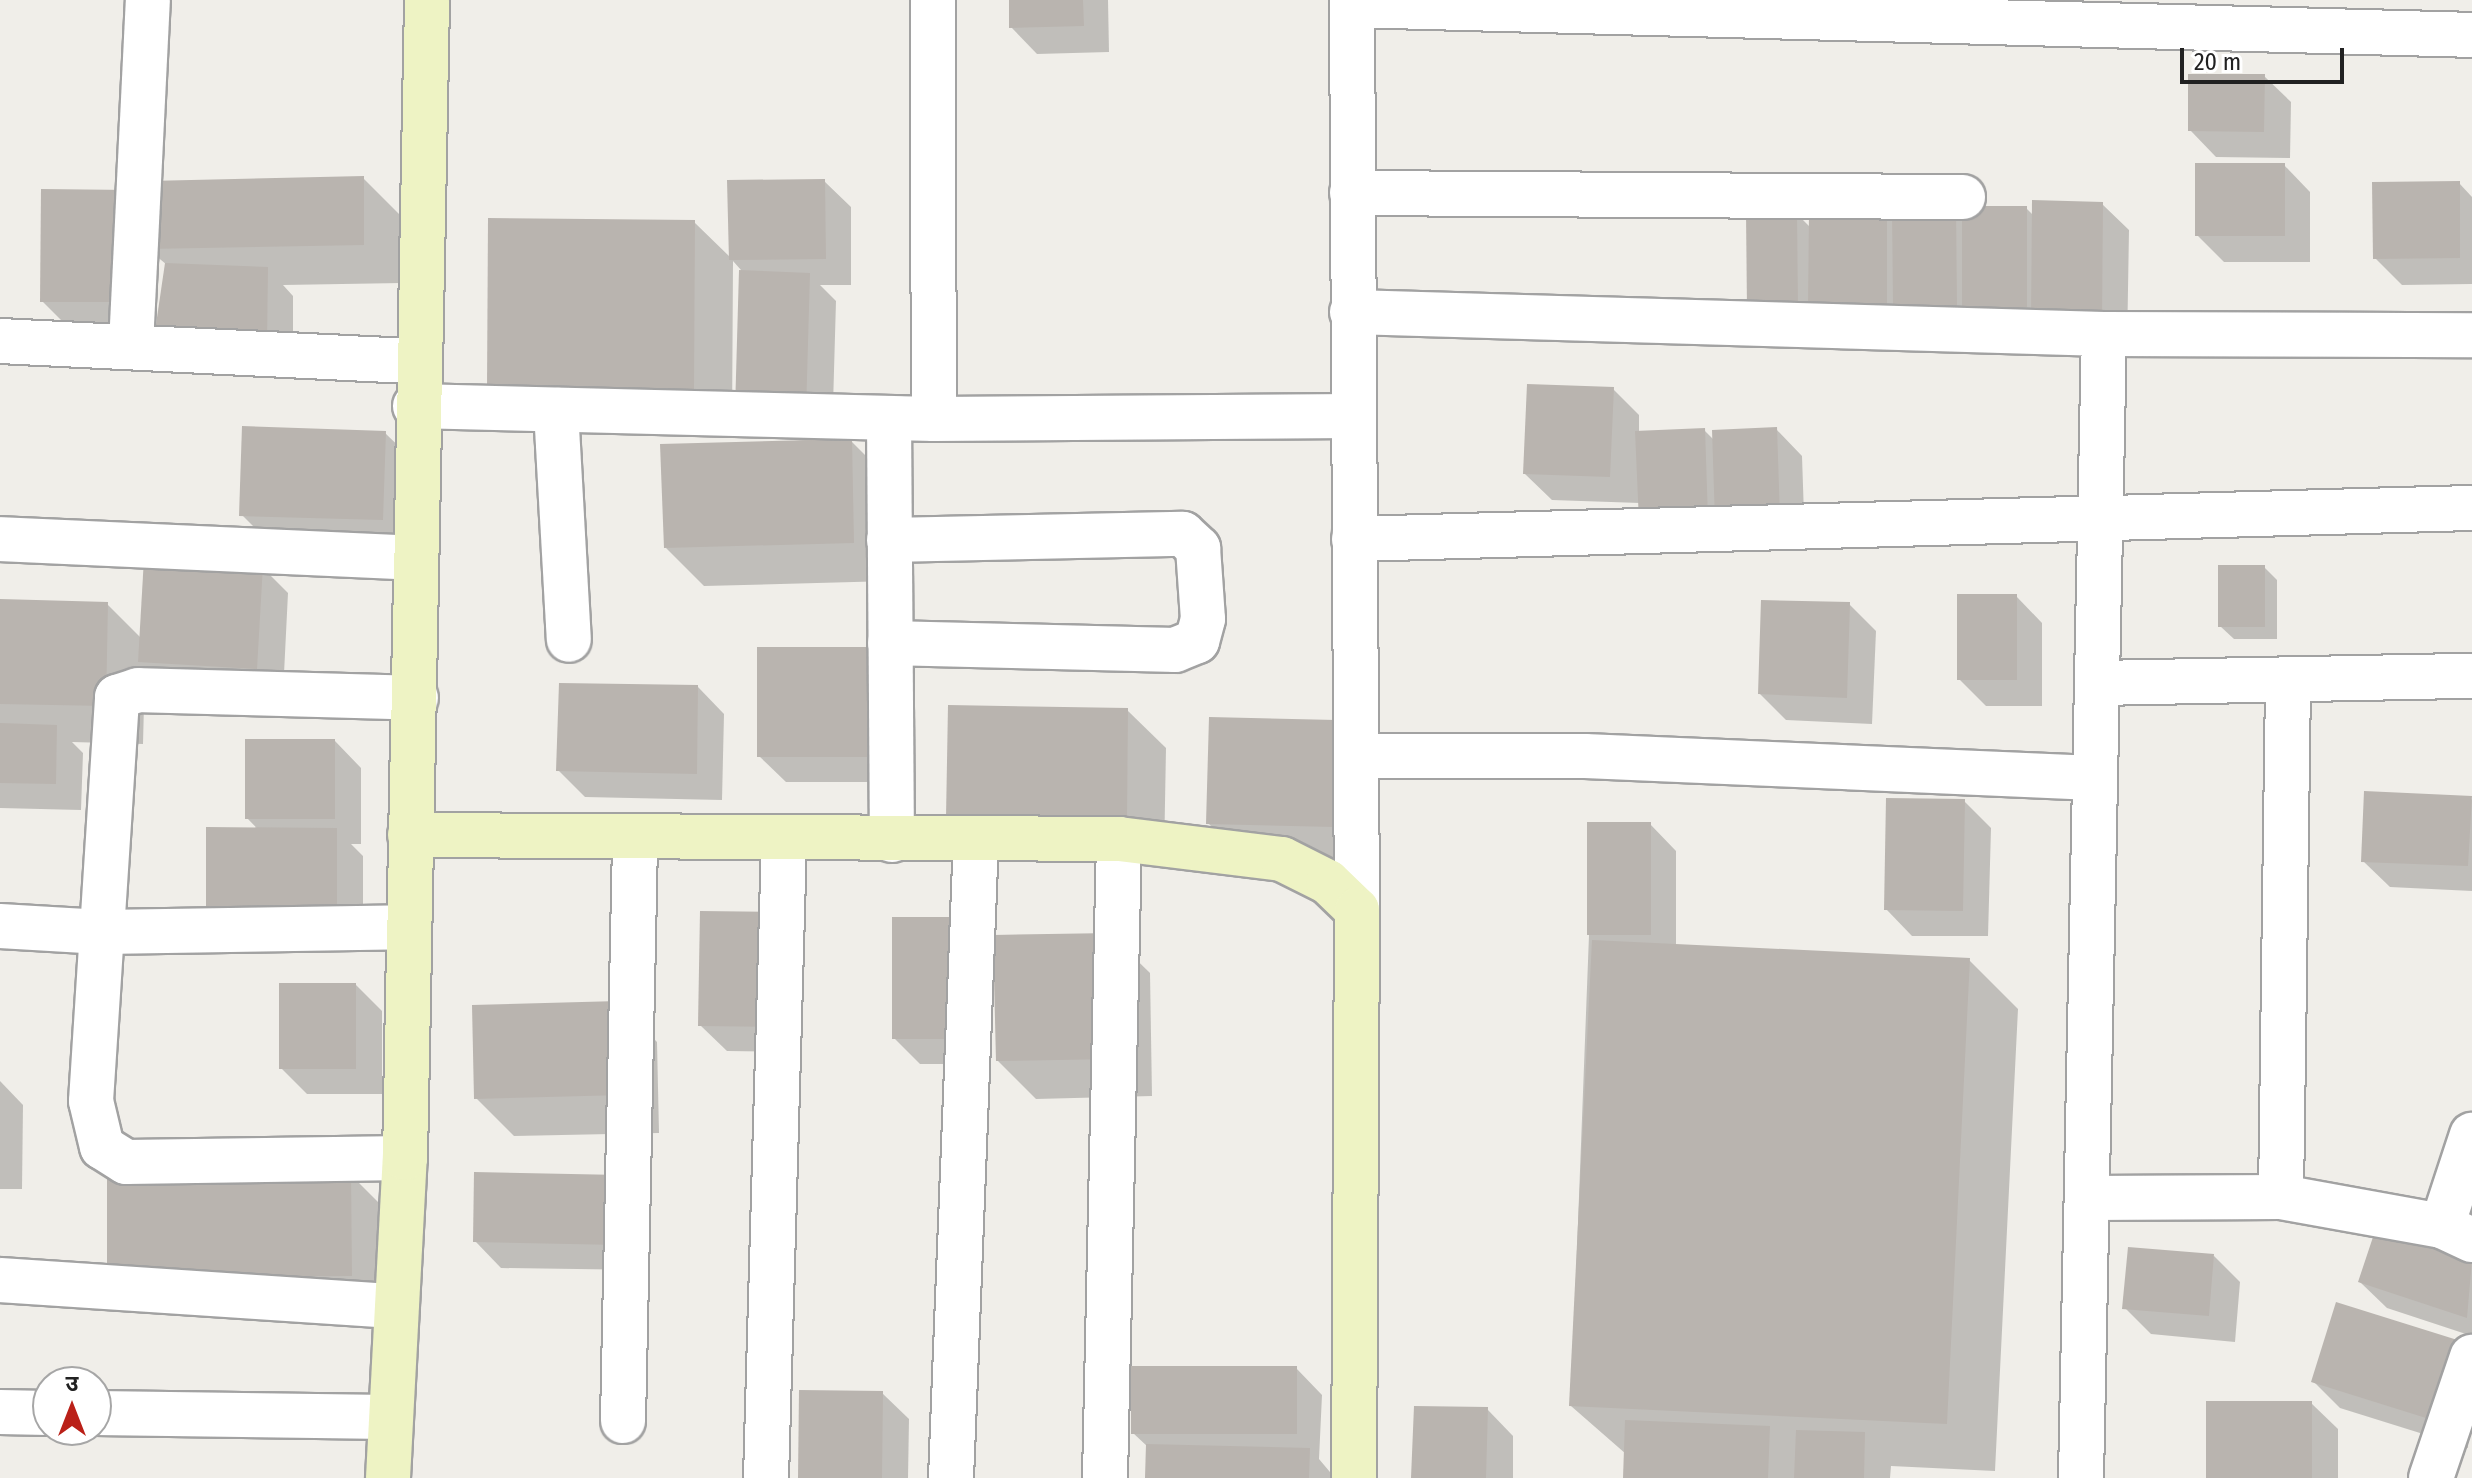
<!DOCTYPE html>
<meta charset="utf-8">
<style>
body{margin:0}
#map{position:relative;width:2472px;height:1478px;overflow:hidden;background:#f0eee9;font-family:"Fira Sans Condensed","Noto Sans Devanagari",sans-serif}
div>[style]{position:absolute}
[style*='--x']{left:calc(var(--x)*1px);top:calc(var(--y)*1px);width:calc(var(--w)*1px);rotate:calc(var(--a)*1deg)}
.shadow>*{inset:0;background:#0003}
.building>*{inset:0;background:#b9b4af}
.roads{filter:drop-shadow(2px 0 #a2a2a2) drop-shadow(-2px 0 #a2a2a2) drop-shadow(0 2px #a2a2a2) drop-shadow(0 -2px #a2a2a2)}
.street>*{height:44px;margin:-22px;padding:0 22px;transform-origin:22px;border-radius:22px;background:#fff}
.secondary>*{height:44px;margin:-22px;padding:0 22px;transform-origin:22px;border-radius:22px;background:#eef3c4}
span{translate:-50% -50%;white-space:nowrap;text-align:center;line-height:1.15;-webkit-text-stroke:8px #fff;paint-order:stroke}
.north{position:absolute;left:32px;top:1366px;width:80px;height:80px;box-sizing:border-box;background:#fff;border:2px solid #a6a6a6;border-radius:50%;rotate:0deg;font-size:22px;font-weight:700;line-height:32px;text-align:center;color:#212121}
.north::after{content:'';display:block;margin:auto;width:28px;height:36px;background:#ba2018;clip-path:polygon(50% 0,100% 100%,50% 72%,0 100%)}
.scale{position:absolute;left:2180px;top:48px;width:164px;height:36px;box-sizing:border-box;border:4px solid #212121;border-top:0;padding-left:10px;font-size:24px;line-height:28px;white-space:nowrap;color:#212121;-webkit-text-stroke:6px #fff;paint-order:stroke}
</style>
<div id="map">
<div class="shadow">
<div style="clip-path:polygon(1011px 0,1108px 0,1109px 52px,1037px 54px,1011px 27px)"></div>
<div style="clip-path:polygon(2264px 76px,2291px 102px,2290px 158px,2216px 157px,2190px 130px)"></div>
<div style="clip-path:polygon(2284px 165px,2310px 192px,2310px 262px,2224px 262px,2197px 235px)"></div>
<div style="clip-path:polygon(363px 178px,401px 216px,402px 283px,283px 285px,293px 296px,293px 369px,155px 255px,155px 328px,69px 328px,42px 301px,129px 192px)"></div>
<div style="clip-path:polygon(824px 181px,851px 207px,851px 285px,820px 285px,836px 301px,832px 441px,851px 441px,889px 479px,891px 581px,704px 586px,666px 548px,815px 442px,764px 437px,737px 411px,741px 270px,733px 261px,732px 429px,527px 427px,694px 222px,731px 258px)"></div>
<div style="clip-path:polygon(2459px 183px,2472px 197px,2472px 284px,2402px 285px,2375px 258px)"></div>
<div style="clip-path:polygon(2102px 204px,2129px 230px,2127px 350px,1775px 335px,1797px 214px,1811px 228px,1811px 215px,2026px 208px,2034px 216px)"></div>
<div style="clip-path:polygon(1613px 389px,1639px 415px,1639px 432px,1704px 430px,1714px 440px,1776px 429px,1802px 456px,1805px 544px,1640px 503px,1552px 500px,1525px 474px)"></div>
<div style="clip-path:polygon(385px 433px,412px 459px,409px 546px,268px 541px,242px 515px)"></div>
<div style="clip-path:polygon(262px 567px,288px 593px,283px 694px,166px 687px,145px 666px,143px 744px,72px 742px,83px 753px,81px 810px,0 808px,0 601px,107px 604px,141px 638px)"></div>
<div style="clip-path:polygon(2264px 567px,2277px 580px,2277px 639px,2234px 639px,2220px 626px)"></div>
<div style="clip-path:polygon(2016px 596px,2042px 623px,2042px 706px,1986px 706px,1959px 679px)"></div>
<div style="clip-path:polygon(1849px 604px,1876px 631px,1872px 724px,1786px 720px,1760px 694px)"></div>
<div style="clip-path:polygon(868px 649px,894px 675px,894px 782px,786px 782px,759px 756px)"></div>
<div style="clip-path:polygon(698px 687px,724px 714px,722px 800px,585px 797px,558px 770px)"></div>
<div style="clip-path:polygon(1127px 710px,1166px 748px,1164px 858px,986px 855px)"></div>
<div style="clip-path:polygon(1335px 722px,1371px 864px,1247px 862px,1208px 823px)"></div>
<div style="clip-path:polygon(335px 741px,361px 768px,361px 844px,351px 844px,363px 856px,363px 938px,247px 818px)"></div>
<div style="clip-path:polygon(2472px 799px,2472px 891px,2390px 887px,2363px 861px)"></div>
<div style="clip-path:polygon(1964px 801px,1991px 828px,1988px 936px,1912px 936px,1886px 909px)"></div>
<div style="clip-path:polygon(1650px 824px,1676px 851px,1676px 946px,1969px 960px,2018px 1009px,1995px 1471px,1891px 1466px,1890px 1478px,1625px 1478px,1626px 1454px,1571px 1406px,1589px 935px)"></div>
<div style="clip-path:polygon(702px 913px,800px 1052px,727px 1051px,700px 1025px)"></div>
<div style="clip-path:polygon(894px 919px,986px 1064px,920px 1064px,894px 1038px)"></div>
<div style="clip-path:polygon(1111px 935px,1150px 973px,1152px 1096px,1036px 1099px,998px 1061px)"></div>
<div style="clip-path:polygon(356px 985px,382px 1011px,382px 1094px,307px 1094px,281px 1068px)"></div>
<div style="clip-path:polygon(619px 1003px,657px 1042px,659px 1133px,514px 1136px,476px 1098px)"></div>
<div style="clip-path:polygon(0 1081px,23px 1105px,22px 1189px,0 1189px)"></div>
<div style="clip-path:polygon(350px 1174px,388px 1212px,389px 1313px,148px 1314px,109px 1276px)"></div>
<div style="clip-path:polygon(620px 1177px,645px 1270px,501px 1268px,475px 1241px)"></div>
<div style="clip-path:polygon(2378px 1230px,2472px 1262px,2472px 1336px,2387px 1308px,2360px 1282px)"></div>
<div style="clip-path:polygon(2214px 1256px,2240px 1282px,2235px 1342px,2151px 1334px,2125px 1308px)"></div>
<div style="clip-path:polygon(2472px 1351px,2468px 1448px,2340px 1408px,2313px 1381px)"></div>
<div style="clip-path:polygon(1296px 1368px,1322px 1395px,1319px 1459px,1335px 1478px,1147px 1478px,1148px 1447px,1133px 1433px)"></div>
<div style="clip-path:polygon(882px 1393px,909px 1419px,908px 1478px,800px 1478px)"></div>
<div style="clip-path:polygon(2311px 1403px,2338px 1429px,2338px 1478px,2208px 1478px)"></div>
<div style="clip-path:polygon(1487px 1409px,1513px 1436px,1513px 1478px,1413px 1478px)"></div>
</div>
<div class="building">
<div style="clip-path:polygon(1009px 0,1083px 0,1084px 26px,1009px 28px)"></div>
<div style="clip-path:polygon(2188px 74px,2265px 74px,2264px 132px,2188px 131px)"></div>
<div style="clip-path:polygon(2195px 163px,2285px 163px,2285px 236px,2195px 236px)"></div>
<div style="clip-path:polygon(364px 176px,364px 245px,146px 249px,148px 181px)"></div>
<div style="clip-path:polygon(825px 179px,826px 259px,729px 260px,727px 180px)"></div>
<div style="clip-path:polygon(2460px 181px,2460px 258px,2373px 259px,2372px 182px)"></div>
<div style="clip-path:polygon(41px 189px,130px 190px,129px 302px,40px 302px)"></div>
<div style="clip-path:polygon(2032px 200px,2103px 202px,2102px 324px,2031px 323px)"></div>
<div style="clip-path:polygon(1956px 206px,1957px 306px,1893px 307px,1892px 207px)"></div>
<div style="clip-path:polygon(1962px 206px,2027px 206px,2027px 307px,1962px 307px)"></div>
<div style="clip-path:polygon(1887px 210px,1887px 307px,1808px 307px,1809px 213px)"></div>
<div style="clip-path:polygon(1746px 212px,1797px 212px,1798px 309px,1747px 309px)"></div>
<div style="clip-path:polygon(488px 218px,695px 220px,694px 391px,487px 390px)"></div>
<div style="clip-path:polygon(165px 263px,268px 267px,267px 343px,154px 338px)"></div>
<div style="clip-path:polygon(739px 270px,810px 273px,806px 413px,735px 411px)"></div>
<div style="clip-path:polygon(1527px 384px,1614px 387px,1610px 477px,1523px 474px)"></div>
<div style="clip-path:polygon(242px 426px,386px 431px,383px 520px,239px 516px)"></div>
<div style="clip-path:polygon(1777px 427px,1780px 518px,1715px 521px,1712px 430px)"></div>
<div style="clip-path:polygon(1705px 428px,1708px 519px,1639px 522px,1635px 431px)"></div>
<div style="clip-path:polygon(852px 439px,854px 543px,664px 548px,660px 444px)"></div>
<div style="clip-path:polygon(144px 558px,263px 565px,257px 669px,138px 662px)"></div>
<div style="clip-path:polygon(2218px 565px,2265px 565px,2265px 627px,2218px 627px)"></div>
<div style="clip-path:polygon(1957px 594px,2017px 594px,2017px 680px,1957px 680px)"></div>
<div style="clip-path:polygon(0 599px,108px 602px,106px 706px,0 704px)"></div>
<div style="clip-path:polygon(1761px 600px,1850px 602px,1847px 698px,1758px 694px)"></div>
<div style="clip-path:polygon(757px 647px,868px 647px,868px 757px,757px 757px)"></div>
<div style="clip-path:polygon(559px 683px,698px 685px,697px 774px,556px 771px)"></div>
<div style="clip-path:polygon(948px 705px,1128px 708px,1127px 820px,946px 818px)"></div>
<div style="clip-path:polygon(1209px 717px,1336px 720px,1334px 827px,1206px 824px)"></div>
<div style="clip-path:polygon(0 723px,57px 725px,56px 784px,0 783px)"></div>
<div style="clip-path:polygon(245px 739px,335px 739px,335px 819px,245px 819px)"></div>
<div style="clip-path:polygon(2364px 791px,2472px 796px,2468px 866px,2361px 862px)"></div>
<div style="clip-path:polygon(1886px 798px,1965px 799px,1963px 911px,1884px 910px)"></div>
<div style="clip-path:polygon(1587px 822px,1651px 822px,1651px 935px,1587px 935px)"></div>
<div style="clip-path:polygon(206px 827px,337px 828px,337px 913px,206px 912px)"></div>
<div style="clip-path:polygon(700px 911px,775px 912px,774px 1027px,698px 1026px)"></div>
<div style="clip-path:polygon(892px 917px,960px 917px,960px 1039px,892px 1039px)"></div>
<div style="clip-path:polygon(1112px 933px,1114px 1059px,996px 1061px,993px 935px)"></div>
<div style="clip-path:polygon(1592px 940px,1970px 958px,1947px 1424px,1569px 1406px)"></div>
<div style="clip-path:polygon(279px 983px,356px 983px,356px 1069px,279px 1069px)"></div>
<div style="clip-path:polygon(619px 1001px,622px 1095px,474px 1099px,472px 1005px)"></div>
<div style="clip-path:polygon(351px 1172px,352px 1276px,107px 1277px,107px 1173px)"></div>
<div style="clip-path:polygon(474px 1172px,621px 1175px,619px 1245px,473px 1242px)"></div>
<div style="clip-path:polygon(2376px 1228px,2472px 1260px,2467px 1318px,2358px 1282px)"></div>
<div style="clip-path:polygon(2128px 1247px,2214px 1254px,2209px 1316px,2122px 1309px)"></div>
<div style="clip-path:polygon(2336px 1302px,2467px 1343px,2442px 1423px,2311px 1382px)"></div>
<div style="clip-path:polygon(1131px 1366px,1297px 1366px,1297px 1434px,1131px 1434px)"></div>
<div style="clip-path:polygon(799px 1390px,883px 1391px,882px 1478px,798px 1478px)"></div>
<div style="clip-path:polygon(2206px 1401px,2312px 1401px,2312px 1478px,2206px 1478px)"></div>
<div style="clip-path:polygon(1414px 1406px,1488px 1407px,1486px 1478px,1411px 1478px)"></div>
<div style="clip-path:polygon(1625px 1420px,1770px 1426px,1768px 1478px,1623px 1478px)"></div>
<div style="clip-path:polygon(1796px 1430px,1865px 1432px,1864px 1478px,1794px 1478px)"></div>
<div style="clip-path:polygon(1146px 1444px,1310px 1448px,1309px 1478px,1145px 1478px)"></div>
</div>
<div class="roads">
<div class="street">
<div style="--x:933;--y:0;--w:419;--a:89.9"></div>
<div style="--x:1352;--y:0;--w:910;--a:89.69"></div>
<div style="--x:1352;--y:5;--w:1120;--a:1.53"></div>
<div style="--x:1352;--y:193;--w:611;--a:0.38"></div>
<div style="--x:1352;--y:312;--w:752;--a:1.68"></div>
<div style="--x:2104;--y:334;--w:368;--a:0.2"></div>
<div style="--x:0;--y:341;--w:416;--a:2.8"></div>
<div style="--x:131;--y:345;--w:345;--a:-87.2"></div>
<div style="--x:415;--y:406;--w:519;--a:1.43"></div>
<div style="--x:934;--y:419;--w:420;--a:-0.4"></div>
<div style="--x:556;--y:410;--w:230;--a:86.8"></div>
<div style="--x:889;--y:418;--w:422;--a:89.6"></div>
<div style="--x:0;--y:539;--w:414;--a:2.6"></div>
<div style="--x:1354;--y:539;--w:1118;--a:-1.59"></div>
<div style="--x:889;--y:540;--w:294;--a:-1.2"></div>
<div style="--x:1183;--y:534;--w:21;--a:43"></div>
<div style="--x:1198;--y:548;--w:71;--a:86"></div>
<div style="--x:1203;--y:619;--w:23;--a:105"></div>
<div style="--x:1197;--y:641;--w:24;--a:158"></div>
<div style="--x:1175;--y:650;--w:285;--a:-178.6"></div>
<div style="--x:2097;--y:683;--w:375;--a:-1.1"></div>
<div style="--x:1358;--y:756;--w:227;--a:0"></div>
<div style="--x:1585;--y:756;--w:510;--a:2.47"></div>
<div style="--x:0;--y:926;--w:102;--a:3.4"></div>
<div style="--x:102;--y:932;--w:304;--a:-0.9"></div>
<div style="--x:405;--y:1158;--w:279;--a:179.2"></div>
<div style="--x:126;--y:1162;--w:28;--a:-148"></div>
<div style="--x:102;--y:1147;--w:47;--a:-103.4"></div>
<div style="--x:91;--y:1101;--w:405;--a:-86.3"></div>
<div style="--x:117;--y:697;--w:22;--a:-18"></div>
<div style="--x:138;--y:690;--w:278;--a:1.6"></div>
<div style="--x:2281;--y:1197;--w:517;--a:-89.22"></div>
<div style="--x:2089;--y:1198;--w:192;--a:-0.3"></div>
<div style="--x:2281;--y:1197;--w:164;--a:10.2"></div>
<div style="--x:2442;--y:1226;--w:33;--a:25"></div>
<div style="--x:2442;--y:1226;--w:96;--a:-71.8"></div>
<div style="--x:0;--y:1280;--w:395;--a:3.8"></div>
<div style="--x:0;--y:1412;--w:48;--a:1.2"></div>
<div style="--x:96;--y:1413;--w:293;--a:0.8"></div>
<div style="--x:623;--y:1421;--w:580;--a:-88.81"></div>
<div style="--x:766;--y:1478;--w:638;--a:-88.38"></div>
<div style="--x:951;--y:1478;--w:639;--a:-87.76"></div>
<div style="--x:1105;--y:1478;--w:639;--a:-88.74"></div>
<div style="--x:2081;--y:1478;--w:1144;--a:-88.85"></div>
<div style="--x:2431;--y:1478;--w:128;--a:-71.3"></div>
</div>
<div class="secondary">
<div style="--x:410;--y:835;--w:709;--a:0.32"></div>
<div style="--x:1119;--y:839;--w:164;--a:7"></div>
<div style="--x:1282;--y:859;--w:51;--a:26.6"></div>
<div style="--x:1328;--y:882;--w:40;--a:44"></div>
<div style="--x:1357;--y:910;--w:568;--a:90.3"></div>
<div style="--x:388;--y:1478;--w:320;--a:-87"></div>
<div style="--x:405;--y:1158;--w:1158;--a:-88.91"></div>
</div>
</div>
<div class="north">उ</div>
<div class="scale">20 m</div>
</div>
